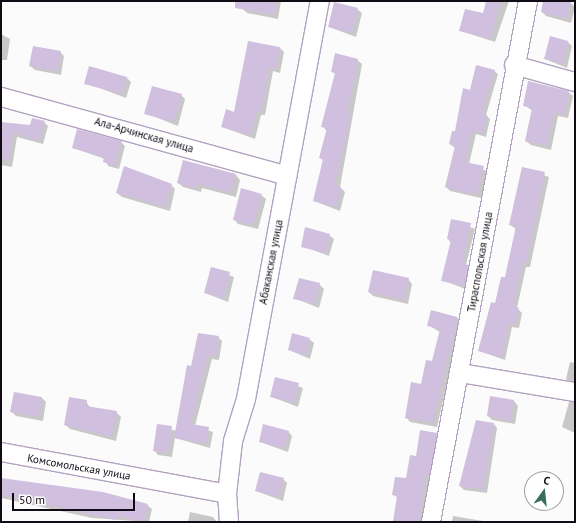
<!DOCTYPE html>
<meta charset="utf-8">
<style>
body{margin:0}
#map{position:relative;width:576px;height:523px;overflow:hidden;background:#fbfbfb;font-family:"PT Sans",sans-serif}
div>[style]{position:absolute}
[style*='--x']{left:calc(var(--x)*1px);top:calc(var(--y)*1px);width:calc(var(--w)*1px);rotate:calc(var(--a)*1deg)}
.shadow>*{inset:0;background:#0003}
.building>*{inset:0;background:#d0bfde}
.roads{filter:drop-shadow(1px 0 #b2a2c0) drop-shadow(-1px 0 #b2a2c0) drop-shadow(0 1px #b2a2c0) drop-shadow(0 -1px #b2a2c0)}
.street>*{height:18px;margin:-9px;padding:0 9px;transform-origin:9px;border-radius:9px;background:#fff}
span{translate:-50% -50%;white-space:nowrap;text-align:center;line-height:1.15;-webkit-text-stroke:4px #fff;paint-order:stroke}
.street-label{font-size:11px;color:#100b15}
.frame{position:absolute;inset:0;border:2px solid #100b15;pointer-events:none}
.north{position:absolute;left:524px;top:471px;width:40px;height:40px;box-sizing:border-box;background:#fff;border:1px solid #9f9da1;border-radius:50%;rotate:15deg;font-size:11px;font-weight:700;line-height:16px;text-align:center;color:#100b15}
.north::after{content:'';display:block;margin:auto;width:14px;height:18px;background:#36705a;clip-path:polygon(50% 0,100% 100%,50% 72%,0 100%)}
.scale{position:absolute;left:12px;top:493px;width:123px;height:18px;box-sizing:border-box;border:2px solid #100b15;border-top:0;padding-left:5px;font-size:12px;line-height:14px;white-space:nowrap;color:#100b15;-webkit-text-stroke:3px #fff;paint-order:stroke}
</style>
<div id="map">
<div class="shadow">
<div style="clip-path:polygon(244px 1px,281px 1px,278px 19px,247px 13px,242px 8px)"></div>
<div style="clip-path:polygon(487px 1px,509px 1px,495px 42px,461px 31px,484px 14px)"></div>
<div style="clip-path:polygon(544px 1px,570px 2px,575px 7px,571px 23px,546px 16px,542px 12px)"></div>
<div style="clip-path:polygon(357px 9px,362px 13px,356px 37px,329px 27px)"></div>
<div style="clip-path:polygon(1px 34px,10px 39px,7px 60px,1px 60px)"></div>
<div style="clip-path:polygon(249px 42px,280px 48px,284px 52px,280px 73px,273px 71px,265px 115px,261px 115px,255px 139px,222px 127px,235px 113px)"></div>
<div style="clip-path:polygon(568px 42px,572px 46px,567px 68px,545px 59px)"></div>
<div style="clip-path:polygon(60px 52px,64px 56px,61px 75px,35px 70px,30px 66px)"></div>
<div style="clip-path:polygon(357px 60px,362px 64px,340px 187px,345px 192px,340px 211px,314px 201px,324px 161px,320px 158px,327px 131px,323px 127px,336px 75px,332px 71px)"></div>
<div style="clip-path:polygon(494px 71px,498px 74px,486px 115px,490px 119px,486px 137px,476px 134px,469px 164px,487px 171px,481px 198px,450px 191px,446px 187px,455px 148px,450px 144px,471px 91px)"></div>
<div style="clip-path:polygon(127px 78px,131px 82px,126px 98px,86px 83px)"></div>
<div style="clip-path:polygon(568px 92px,573px 96px,568px 118px,558px 116px,551px 150px,531px 145px,526px 141px,533px 111px,524px 105px)"></div>
<div style="clip-path:polygon(181px 95px,185px 99px,178px 126px,145px 113px)"></div>
<div style="clip-path:polygon(44px 122px,48px 126px,43px 144px,17px 137px,12px 167px,1px 165px,1px 123px,31px 127px)"></div>
<div style="clip-path:polygon(121px 142px,125px 146px,119px 169px,108px 166px,105px 159px,73px 148px)"></div>
<div style="clip-path:polygon(184px 162px,236px 175px,240px 180px,236px 197px,202px 188px,201px 192px,183px 187px,178px 183px)"></div>
<div style="clip-path:polygon(124px 168px,171px 185px,175px 189px,170px 211px,122px 197px,117px 193px)"></div>
<div style="clip-path:polygon(523px 168px,549px 177px,530px 267px,526px 267px,517px 308px,522px 313px,519px 328px,512px 327px,505px 360px,479px 351px,506px 278px,516px 229px,510px 225px)"></div>
<div style="clip-path:polygon(261px 195px,266px 199px,258px 229px,238px 224px,234px 219px)"></div>
<div style="clip-path:polygon(452px 220px,475px 229px,466px 265px,472px 270px,468px 290px,442px 280px,451px 243px,448px 239px)"></div>
<div style="clip-path:polygon(329px 235px,334px 239px,329px 256px,302px 246px)"></div>
<div style="clip-path:polygon(211px 268px,234px 277px,228px 302px,205px 293px)"></div>
<div style="clip-path:polygon(408px 279px,412px 284px,408px 304px,373px 296px,369px 292px)"></div>
<div style="clip-path:polygon(319px 284px,324px 289px,319px 308px,294px 298px)"></div>
<div style="clip-path:polygon(457px 317px,461px 322px,437px 427px,410px 422px,406px 417px,433px 362px,440px 332px,428px 325px)"></div>
<div style="clip-path:polygon(218px 337px,222px 341px,219px 360px,212px 359px,195px 426px,213px 432px,210px 448px,175px 438px,172px 457px,158px 455px,154px 450px,158px 425px,176px 431px,192px 367px)"></div>
<div style="clip-path:polygon(309px 339px,314px 343px,310px 359px,289px 350px)"></div>
<div style="clip-path:polygon(570px 362px,575px 363px,575px 385px,566px 379px)"></div>
<div style="clip-path:polygon(276px 379px,303px 388px,298px 407px,272px 397px)"></div>
<div style="clip-path:polygon(42px 398px,46px 402px,43px 421px,16px 416px,11px 411px)"></div>
<div style="clip-path:polygon(86px 401px,90px 408px,116px 412px,121px 417px,116px 441px,70px 429px,65px 424px)"></div>
<div style="clip-path:polygon(514px 401px,518px 406px,515px 424px,492px 420px,488px 416px)"></div>
<div style="clip-path:polygon(575px 401px,575px 433px,562px 427px,569px 402px)"></div>
<div style="clip-path:polygon(494px 424px,497px 428px,487px 493px,464px 490px,460px 486px)"></div>
<div style="clip-path:polygon(288px 431px,292px 436px,288px 452px,260px 442px)"></div>
<div style="clip-path:polygon(436px 434px,440px 438px,424px 522px,393px 522px,398px 498px,393px 494px,407px 480px,417px 457px)"></div>
<div style="clip-path:polygon(1px 479px,147px 505px,152px 509px,149px 522px,92px 518px,1px 498px)"></div>
<div style="clip-path:polygon(283px 479px,287px 483px,283px 501px,256px 491px)"></div>
<div style="clip-path:polygon(190px 512px,213px 517px,217px 522px,188px 522px)"></div>
<div style="clip-path:polygon(453px 516px,489px 522px,452px 522px)"></div>
</div>
<div class="building">
<div style="clip-path:polygon(235px 1px,277px 1px,274px 15px,235px 8px)"></div>
<div style="clip-path:polygon(486px 1px,500px 1px,491px 39px,459px 31px,465px 9px,483px 13px)"></div>
<div style="clip-path:polygon(543px 1px,571px 1px,566px 19px,541px 12px)"></div>
<div style="clip-path:polygon(334px 2px,358px 8px,352px 33px,328px 27px)"></div>
<div style="clip-path:polygon(550px 36px,568px 41px,563px 64px,544px 59px)"></div>
<div style="clip-path:polygon(248px 41px,280px 47px,276px 69px,269px 68px,261px 112px,257px 111px,250px 135px,221px 127px,226px 109px,234px 112px)"></div>
<div style="clip-path:polygon(33px 46px,61px 51px,57px 71px,29px 66px)"></div>
<div style="clip-path:polygon(335px 53px,358px 59px,347px 114px,351px 115px,335px 185px,341px 187px,336px 207px,313px 201px,323px 159px,319px 158px,327px 128px,321px 127px,335px 73px,331px 72px)"></div>
<div style="clip-path:polygon(476px 65px,495px 70px,482px 113px,487px 115px,483px 134px,472px 131px,465px 162px,484px 166px,477px 195px,445px 187px,455px 146px,449px 144px,452px 131px,455px 131px,463px 88px,470px 90px)"></div>
<div style="clip-path:polygon(89px 66px,127px 77px,122px 94px,84px 84px)"></div>
<div style="clip-path:polygon(528px 81px,569px 91px,564px 115px,554px 113px,547px 146px,525px 141px,532px 108px,523px 106px)"></div>
<div style="clip-path:polygon(152px 86px,182px 94px,174px 122px,144px 114px)"></div>
<div style="clip-path:polygon(32px 118px,45px 121px,39px 141px,13px 133px,9px 160px,1px 160px,1px 122px,30px 125px)"></div>
<div style="clip-path:polygon(77px 129px,122px 141px,115px 166px,103px 162px,104px 157px,72px 148px)"></div>
<div style="clip-path:polygon(183px 160px,236px 174px,231px 193px,198px 184px,196px 189px,177px 183px)"></div>
<div style="clip-path:polygon(124px 166px,172px 184px,165px 207px,116px 193px)"></div>
<div style="clip-path:polygon(522px 167px,545px 172px,526px 264px,522px 263px,513px 306px,519px 308px,515px 325px,509px 324px,501px 357px,478px 351px,491px 302px,495px 303px,501px 277px,505px 277px,516px 226px,509px 225px)"></div>
<div style="clip-path:polygon(241px 188px,262px 194px,253px 225px,233px 220px)"></div>
<div style="clip-path:polygon(451px 219px,471px 223px,462px 263px,468px 265px,464px 286px,441px 281px,451px 240px,447px 239px)"></div>
<div style="clip-path:polygon(305px 227px,330px 234px,325px 253px,301px 247px)"></div>
<div style="clip-path:polygon(211px 267px,230px 272px,223px 298px,204px 293px)"></div>
<div style="clip-path:polygon(373px 270px,409px 278px,404px 300px,368px 292px)"></div>
<div style="clip-path:polygon(299px 278px,320px 283px,315px 304px,293px 299px)"></div>
<div style="clip-path:polygon(431px 310px,457px 317px,433px 423px,405px 418px,411px 382px,421px 384px,426px 360px,432px 361px,440px 329px,427px 326px)"></div>
<div style="clip-path:polygon(198px 333px,219px 336px,215px 356px,208px 355px,191px 424px,209px 427px,206px 444px,174px 438px,187px 365px,191px 366px)"></div>
<div style="clip-path:polygon(292px 333px,310px 338px,306px 355px,288px 350px)"></div>
<div style="clip-path:polygon(275px 377px,299px 383px,294px 403px,270px 397px)"></div>
<div style="clip-path:polygon(14px 392px,42px 397px,39px 417px,10px 412px)"></div>
<div style="clip-path:polygon(490px 396px,514px 400px,511px 421px,487px 416px)"></div>
<div style="clip-path:polygon(69px 397px,87px 400px,86px 406px,117px 411px,112px 437px,64px 425px)"></div>
<div style="clip-path:polygon(476px 420px,494px 423px,483px 490px,459px 486px)"></div>
<div style="clip-path:polygon(157px 424px,172px 426px,168px 453px,153px 451px)"></div>
<div style="clip-path:polygon(263px 424px,289px 431px,284px 448px,259px 442px)"></div>
<div style="clip-path:polygon(420px 430px,437px 433px,429px 476px,425px 476px,419px 522px,393px 522px,397px 496px,392px 495px,395px 477px,406px 478px,410px 455px,416px 456px)"></div>
<div style="clip-path:polygon(260px 472px,284px 478px,279px 497px,255px 491px)"></div>
<div style="clip-path:polygon(1px 478px,103px 492px,148px 504px,144px 522px,117px 516px,116px 520px,1px 495px)"></div>
</div>
<div class="roads">
<div class="street">
<div style="--x:514;--y:65;--w:63;--a:15.6"></div>
<div style="--x:1;--y:97;--w:297;--a:15.4"></div>
<div style="--x:461;--y:373;--w:116;--a:9.5"></div>
<div style="--x:1;--y:452;--w:230;--a:10.5"></div>
<div style="--x:229;--y:522;--w:28;--a:-94"></div>
<div style="--x:227;--y:494;--w:53;--a:-83.5"></div>
<div style="--x:233;--y:441;--w:44;--a:-72.8"></div>
<div style="--x:246;--y:399;--w:405;--a:-79.5"></div>
<div style="--x:431;--y:522;--w:530;--a:-79.45"></div>
</div>
</div>
<div class="street-label">
<span style="left:144px;top:135px;rotate:16deg">Ала-Арчинская улица</span>
<span style="left:271px;top:262px;rotate:-79deg">Абаканская улица</span>
<span style="left:480px;top:262px;rotate:-80deg">Тираспольская улица</span>
<span style="left:79px;top:467px;rotate:10deg">Комсомольская улица</span>
</div>
<div class="frame"></div>
<div class="north">С</div>
<div class="scale">50 m</div>
</div>
